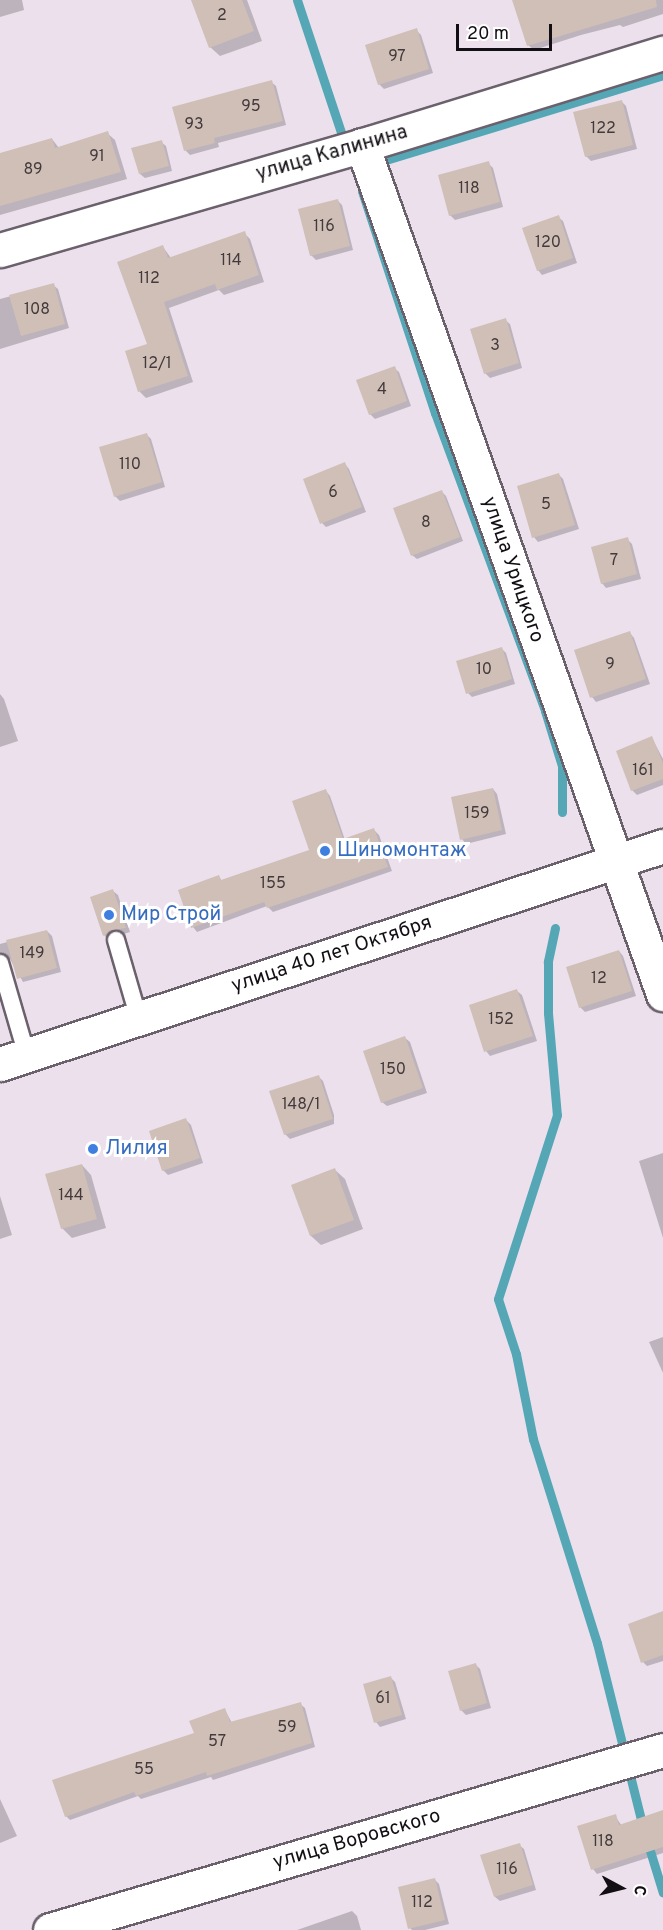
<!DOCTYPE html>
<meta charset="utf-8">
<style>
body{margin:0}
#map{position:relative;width:663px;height:1930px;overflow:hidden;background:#ece0ed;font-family:Overpass,sans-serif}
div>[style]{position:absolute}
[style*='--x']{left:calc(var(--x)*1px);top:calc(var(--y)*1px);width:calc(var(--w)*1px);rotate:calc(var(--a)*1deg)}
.shadow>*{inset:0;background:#0003}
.stream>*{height:9px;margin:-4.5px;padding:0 4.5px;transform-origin:4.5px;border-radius:4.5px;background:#55a7b6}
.building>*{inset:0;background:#d0bfb7}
.roads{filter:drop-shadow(2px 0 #6b616d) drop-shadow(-2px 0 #6b616d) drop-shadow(0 2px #6b616d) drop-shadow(0 -2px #6b616d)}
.lane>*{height:16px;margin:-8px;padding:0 8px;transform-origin:8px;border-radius:8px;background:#fff}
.street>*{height:33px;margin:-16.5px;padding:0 16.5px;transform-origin:16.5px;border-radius:16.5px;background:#fff}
.secondary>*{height:33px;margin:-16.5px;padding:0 16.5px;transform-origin:16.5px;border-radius:16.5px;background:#fff}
.dots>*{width:16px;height:16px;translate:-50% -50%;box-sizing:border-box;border:3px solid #fff;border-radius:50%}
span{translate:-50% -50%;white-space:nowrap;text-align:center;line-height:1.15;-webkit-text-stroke:6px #fff;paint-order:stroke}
.number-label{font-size:16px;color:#423a3c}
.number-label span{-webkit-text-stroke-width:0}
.street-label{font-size:20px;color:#120e13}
.shop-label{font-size:20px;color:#366cbe}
.left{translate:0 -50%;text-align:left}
.north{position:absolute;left:591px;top:1858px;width:60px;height:60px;-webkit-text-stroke:4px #fff;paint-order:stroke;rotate:97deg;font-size:16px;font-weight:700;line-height:24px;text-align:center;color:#120e13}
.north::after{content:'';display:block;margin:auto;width:21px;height:27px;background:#120e13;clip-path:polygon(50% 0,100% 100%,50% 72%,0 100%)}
.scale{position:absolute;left:456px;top:24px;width:96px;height:27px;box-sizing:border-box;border:3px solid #120e13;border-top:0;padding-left:8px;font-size:18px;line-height:21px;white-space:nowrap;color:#120e13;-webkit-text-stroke:4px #fff;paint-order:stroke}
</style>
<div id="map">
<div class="shadow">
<div style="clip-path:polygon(0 0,22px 0,24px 10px,0 17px)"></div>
<div style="clip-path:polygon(192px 0,247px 0,262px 41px,220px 56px,210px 47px)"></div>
<div style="clip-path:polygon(514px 0,663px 0,663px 14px,623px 27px,620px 25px,581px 35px,534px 50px,528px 45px)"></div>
<div style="clip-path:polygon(416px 30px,421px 35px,433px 73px,384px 89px,379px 84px)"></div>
<div style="clip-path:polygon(271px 82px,276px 86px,286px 125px,218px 143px,219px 147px,190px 155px,186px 151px,174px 108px)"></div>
<div style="clip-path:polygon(622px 102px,626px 106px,637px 149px,591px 161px,586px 156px)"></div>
<div style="clip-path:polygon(107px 133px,115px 140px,127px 179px,0 215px,0 167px,52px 139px,59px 148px)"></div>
<div style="clip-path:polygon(161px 142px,166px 146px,172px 171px,145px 178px,140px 174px)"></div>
<div style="clip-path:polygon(488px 163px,493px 168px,503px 207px,455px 220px,450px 215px)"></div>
<div style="clip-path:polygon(337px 200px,342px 205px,353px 250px,316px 260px,311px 255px)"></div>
<div style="clip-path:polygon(558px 217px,563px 221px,577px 263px,542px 275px,538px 270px)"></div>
<div style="clip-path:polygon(244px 233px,250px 239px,264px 282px,224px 295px,219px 290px,169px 308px,193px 382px,146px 398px,140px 392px,127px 352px,149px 345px,163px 247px,171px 258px)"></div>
<div style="clip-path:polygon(53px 285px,58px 289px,69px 328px,0 349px,0 299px)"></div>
<div style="clip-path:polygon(505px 320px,510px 324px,522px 368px,490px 378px,485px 373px)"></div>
<div style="clip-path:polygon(394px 368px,399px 372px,411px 406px,375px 419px,370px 414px)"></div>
<div style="clip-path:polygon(146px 434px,151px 439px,165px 487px,120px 501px,115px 496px)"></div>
<div style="clip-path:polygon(345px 464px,349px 469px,366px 512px,326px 527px,322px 523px)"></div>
<div style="clip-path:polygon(559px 475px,563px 479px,579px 529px,538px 542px,534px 537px)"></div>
<div style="clip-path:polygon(441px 491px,446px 496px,463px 541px,417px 559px,412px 555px)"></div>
<div style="clip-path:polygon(627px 539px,632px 544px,641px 579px,606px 588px,602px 583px)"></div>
<div style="clip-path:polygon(630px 633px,634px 638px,650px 684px,596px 702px,592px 697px)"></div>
<div style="clip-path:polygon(501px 648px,506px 653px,515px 684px,472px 697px,468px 693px)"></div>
<div style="clip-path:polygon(0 694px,4px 699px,18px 741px,0 747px)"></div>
<div style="clip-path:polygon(652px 738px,663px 759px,663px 785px,637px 795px,632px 790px,618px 752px)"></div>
<div style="clip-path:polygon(493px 789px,497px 794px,506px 834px,466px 844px,462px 839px)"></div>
<div style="clip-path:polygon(326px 791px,330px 796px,345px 840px,374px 830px,379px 835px,392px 871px,273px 912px,267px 906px,197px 932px,193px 927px,219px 877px,222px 881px,311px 851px)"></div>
<div style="clip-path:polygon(113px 891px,118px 895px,130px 932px,108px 939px,104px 935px)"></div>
<div style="clip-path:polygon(47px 931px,52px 936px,61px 972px,23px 982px,10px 959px,3px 957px,0 959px,0 944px)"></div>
<div style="clip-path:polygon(619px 951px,623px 956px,636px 996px,585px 1012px,580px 1007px)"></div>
<div style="clip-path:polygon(517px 991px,522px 995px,537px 1041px,490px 1056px,486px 1051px)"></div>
<div style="clip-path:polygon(405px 1038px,410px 1042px,427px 1093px,387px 1106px,382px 1102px)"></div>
<div style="clip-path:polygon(318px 1076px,323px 1081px,334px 1115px,334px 1124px,290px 1139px,285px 1134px)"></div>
<div style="clip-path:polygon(186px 1120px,191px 1125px,203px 1163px,168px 1175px,163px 1170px)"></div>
<div style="clip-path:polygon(663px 1153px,663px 1238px,639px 1161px)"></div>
<div style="clip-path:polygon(82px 1165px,91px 1175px,106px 1228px,72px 1238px,62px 1228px)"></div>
<div style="clip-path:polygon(335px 1170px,345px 1179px,363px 1229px,321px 1245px,311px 1236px,293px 1185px)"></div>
<div style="clip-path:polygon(0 1196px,12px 1235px,0 1239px)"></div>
<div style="clip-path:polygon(663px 1337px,663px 1373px,649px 1342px)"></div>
<div style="clip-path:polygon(663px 1613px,663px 1661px,647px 1666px,643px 1662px)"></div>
<div style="clip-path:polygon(475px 1664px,480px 1669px,491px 1708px,466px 1715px,461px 1710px)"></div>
<div style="clip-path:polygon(391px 1678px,395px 1682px,406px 1719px,380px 1727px,376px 1722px)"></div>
<div style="clip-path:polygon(300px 1704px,305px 1708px,315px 1747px,213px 1780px,211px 1777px,141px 1799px,138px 1796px,70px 1820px,66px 1816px,195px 1734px,225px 1710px,232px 1723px)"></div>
<div style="clip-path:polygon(0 1799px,17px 1836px,0 1843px)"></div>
<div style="clip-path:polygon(663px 1811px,663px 1853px,597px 1874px,593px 1869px,615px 1816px,622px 1826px)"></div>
<div style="clip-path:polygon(519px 1845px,524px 1849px,536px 1890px,500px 1901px,495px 1897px)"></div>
<div style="clip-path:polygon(434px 1879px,439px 1884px,449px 1924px,425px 1930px,412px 1930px,410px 1928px)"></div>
<div style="clip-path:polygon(352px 1911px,357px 1916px,361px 1930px,297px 1930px)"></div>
</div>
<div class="stream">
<div style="--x:297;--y:0;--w:152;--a:71.6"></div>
<div style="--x:376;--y:163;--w:300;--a:-17"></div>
<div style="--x:362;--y:191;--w:234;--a:71.8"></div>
<div style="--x:435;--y:413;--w:318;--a:69.7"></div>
<div style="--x:545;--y:711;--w:58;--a:72.8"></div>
<div style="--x:562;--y:766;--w:46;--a:90"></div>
<div style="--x:555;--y:928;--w:35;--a:102"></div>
<div style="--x:548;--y:962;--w:51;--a:90"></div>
<div style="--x:548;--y:1013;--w:102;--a:85"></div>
<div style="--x:557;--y:1115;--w:193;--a:107.8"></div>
<div style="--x:498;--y:1299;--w:58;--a:71.9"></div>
<div style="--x:516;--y:1354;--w:87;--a:78.7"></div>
<div style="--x:533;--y:1439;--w:214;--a:72.6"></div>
<div style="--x:597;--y:1643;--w:191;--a:76"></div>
<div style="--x:647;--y:1841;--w:54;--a:72.9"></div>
</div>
<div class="building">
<div style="clip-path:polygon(191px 0,242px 0,254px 31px,209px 48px)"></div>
<div style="clip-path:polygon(512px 0,656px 0,657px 7px,527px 46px)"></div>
<div style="clip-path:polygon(417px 28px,429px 69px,378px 85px,365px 45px)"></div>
<div style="clip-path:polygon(272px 80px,283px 121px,214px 138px,215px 143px,184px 151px,172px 107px)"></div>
<div style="clip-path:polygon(622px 100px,633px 145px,585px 157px,573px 112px)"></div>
<div style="clip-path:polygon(108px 131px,121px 172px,0 206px,0 153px,52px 138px,55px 148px)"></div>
<div style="clip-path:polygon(162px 140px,169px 166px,139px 174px,131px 148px)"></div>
<div style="clip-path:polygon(489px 161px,500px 202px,449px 216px,438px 175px)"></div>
<div style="clip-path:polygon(338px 199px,350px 246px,310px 256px,298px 209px)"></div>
<div style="clip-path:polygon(559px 215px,573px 258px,537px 271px,522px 228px)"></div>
<div style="clip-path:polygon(245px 231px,259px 275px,217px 290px,215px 284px,164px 302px,188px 376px,138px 392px,125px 351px,147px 344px,117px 262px,163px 245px,168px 258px)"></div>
<div style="clip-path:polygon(54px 283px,65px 324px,21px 336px,9px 295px)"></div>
<div style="clip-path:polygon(506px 318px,519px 363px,484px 374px,470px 329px)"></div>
<div style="clip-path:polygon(395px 366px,407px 401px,369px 415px,356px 380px)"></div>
<div style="clip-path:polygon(147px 433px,162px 482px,114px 497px,99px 447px)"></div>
<div style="clip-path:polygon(345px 462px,362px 507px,320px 524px,303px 479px)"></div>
<div style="clip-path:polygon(559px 473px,575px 525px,532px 538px,517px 486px)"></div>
<div style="clip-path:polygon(442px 490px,460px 537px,411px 556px,393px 508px)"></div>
<div style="clip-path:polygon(628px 537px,637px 574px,601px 584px,591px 547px)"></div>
<div style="clip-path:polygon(630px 631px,646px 679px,590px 698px,574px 650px)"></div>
<div style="clip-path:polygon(502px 647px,512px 679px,466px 694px,456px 661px)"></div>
<div style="clip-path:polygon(652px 736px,663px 763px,663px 779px,631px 791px,616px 751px)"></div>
<div style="clip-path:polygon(493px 788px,502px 830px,460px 840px,451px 797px)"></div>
<div style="clip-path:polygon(326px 789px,343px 839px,374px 828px,388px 867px,267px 908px,264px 902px,191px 928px,178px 890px,219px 875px,221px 880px,309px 850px,292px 801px)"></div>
<div style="clip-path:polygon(113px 889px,126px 928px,113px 930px,103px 936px,90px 897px)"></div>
<div style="clip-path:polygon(47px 930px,57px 968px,17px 979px,6px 940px)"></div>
<div style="clip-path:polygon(619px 950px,632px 991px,579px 1008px,566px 967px)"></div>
<div style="clip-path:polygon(517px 989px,533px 1036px,484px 1052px,469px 1005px)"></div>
<div style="clip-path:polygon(405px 1036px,423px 1088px,381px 1103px,363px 1051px)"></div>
<div style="clip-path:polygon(319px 1075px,333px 1119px,284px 1135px,269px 1091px)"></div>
<div style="clip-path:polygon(186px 1118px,200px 1158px,162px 1171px,149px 1131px)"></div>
<div style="clip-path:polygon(82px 1164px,97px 1219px,61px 1229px,45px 1174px)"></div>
<div style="clip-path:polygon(335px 1168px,354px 1220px,310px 1236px,291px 1185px)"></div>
<div style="clip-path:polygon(663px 1611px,663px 1655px,641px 1663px,628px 1624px)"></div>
<div style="clip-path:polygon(476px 1663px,487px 1703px,460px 1711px,448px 1671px)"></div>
<div style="clip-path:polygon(391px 1676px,402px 1715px,374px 1723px,363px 1684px)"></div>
<div style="clip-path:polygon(301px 1702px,312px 1743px,207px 1776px,206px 1772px,136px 1796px,134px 1792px,65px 1817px,52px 1780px,194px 1733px,189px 1721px,225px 1708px,230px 1722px)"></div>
<div style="clip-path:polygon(663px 1810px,663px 1847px,591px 1870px,577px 1826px,616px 1814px,619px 1825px)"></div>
<div style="clip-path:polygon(520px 1843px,533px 1885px,494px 1897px,480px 1855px)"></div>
<div style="clip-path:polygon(435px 1878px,445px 1920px,408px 1929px,398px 1887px)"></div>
</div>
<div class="roads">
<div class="lane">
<div style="--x:116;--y:940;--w:82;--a:73.8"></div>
<div style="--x:0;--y:963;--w:97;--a:73.8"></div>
</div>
<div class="street">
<div style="--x:362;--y:145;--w:901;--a:70.48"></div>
<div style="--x:0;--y:250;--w:385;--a:-16.1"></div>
<div style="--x:370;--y:143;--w:307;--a:-17.1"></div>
<div style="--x:50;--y:1930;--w:639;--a:-16.36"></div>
</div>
<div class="secondary">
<div style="--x:0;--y:1064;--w:698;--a:-18.2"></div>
</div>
</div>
<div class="dots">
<div style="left:325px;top:851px;background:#3f7fe0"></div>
<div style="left:109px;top:915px;background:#3f7fe0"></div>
<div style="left:93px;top:1149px;background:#3f7fe0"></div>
</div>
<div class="number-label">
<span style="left:222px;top:16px">2</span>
<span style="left:397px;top:57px">97</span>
<span style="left:251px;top:107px">95</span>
<span style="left:194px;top:125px">93</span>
<span style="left:603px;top:129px">122</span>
<span style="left:97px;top:157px">91</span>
<span style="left:33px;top:170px">89</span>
<span style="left:469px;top:189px">118</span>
<span style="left:324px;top:227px">116</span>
<span style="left:548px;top:243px">120</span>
<span style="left:231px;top:261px">114</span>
<span style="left:149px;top:279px">112</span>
<span style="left:37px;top:310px">108</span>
<span style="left:495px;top:346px">3</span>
<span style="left:157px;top:364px">12/1</span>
<span style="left:382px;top:390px">4</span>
<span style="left:130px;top:465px">110</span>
<span style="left:333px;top:493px">6</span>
<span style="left:546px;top:505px">5</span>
<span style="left:426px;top:523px">8</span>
<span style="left:614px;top:561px">7</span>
<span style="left:610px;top:665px">9</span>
<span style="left:484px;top:670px">10</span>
<span style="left:643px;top:771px">161</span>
<span style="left:477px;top:814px">159</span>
<span style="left:273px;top:884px">155</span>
<span style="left:32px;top:954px">149</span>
<span style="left:599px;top:979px">12</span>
<span style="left:501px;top:1020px">152</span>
<span style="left:393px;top:1070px">150</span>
<span style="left:301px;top:1105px">148/1</span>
<span style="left:71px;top:1196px">144</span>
<span style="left:383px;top:1699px">61</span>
<span style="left:287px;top:1728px">59</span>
<span style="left:217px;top:1742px">57</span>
<span style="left:144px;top:1770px">55</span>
<span style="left:603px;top:1842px">118</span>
<span style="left:507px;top:1870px">116</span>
<span style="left:422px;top:1903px">112</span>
</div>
<div class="street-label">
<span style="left:332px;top:154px;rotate:-16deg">улица Калинина</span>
<span style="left:512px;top:570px;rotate:71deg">улица Урицкого</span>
<span style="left:332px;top:955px;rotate:-18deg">улица 40 лет Октября</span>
<span style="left:357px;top:1840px;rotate:-16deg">улица Воровского</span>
</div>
<div class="shop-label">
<span class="left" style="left:337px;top:851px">Шиномонтаж</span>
<span class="left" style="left:121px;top:915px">Мир Строй</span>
<span class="left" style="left:105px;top:1149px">Лилия</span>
</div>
<div class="north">С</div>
<div class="scale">20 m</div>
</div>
